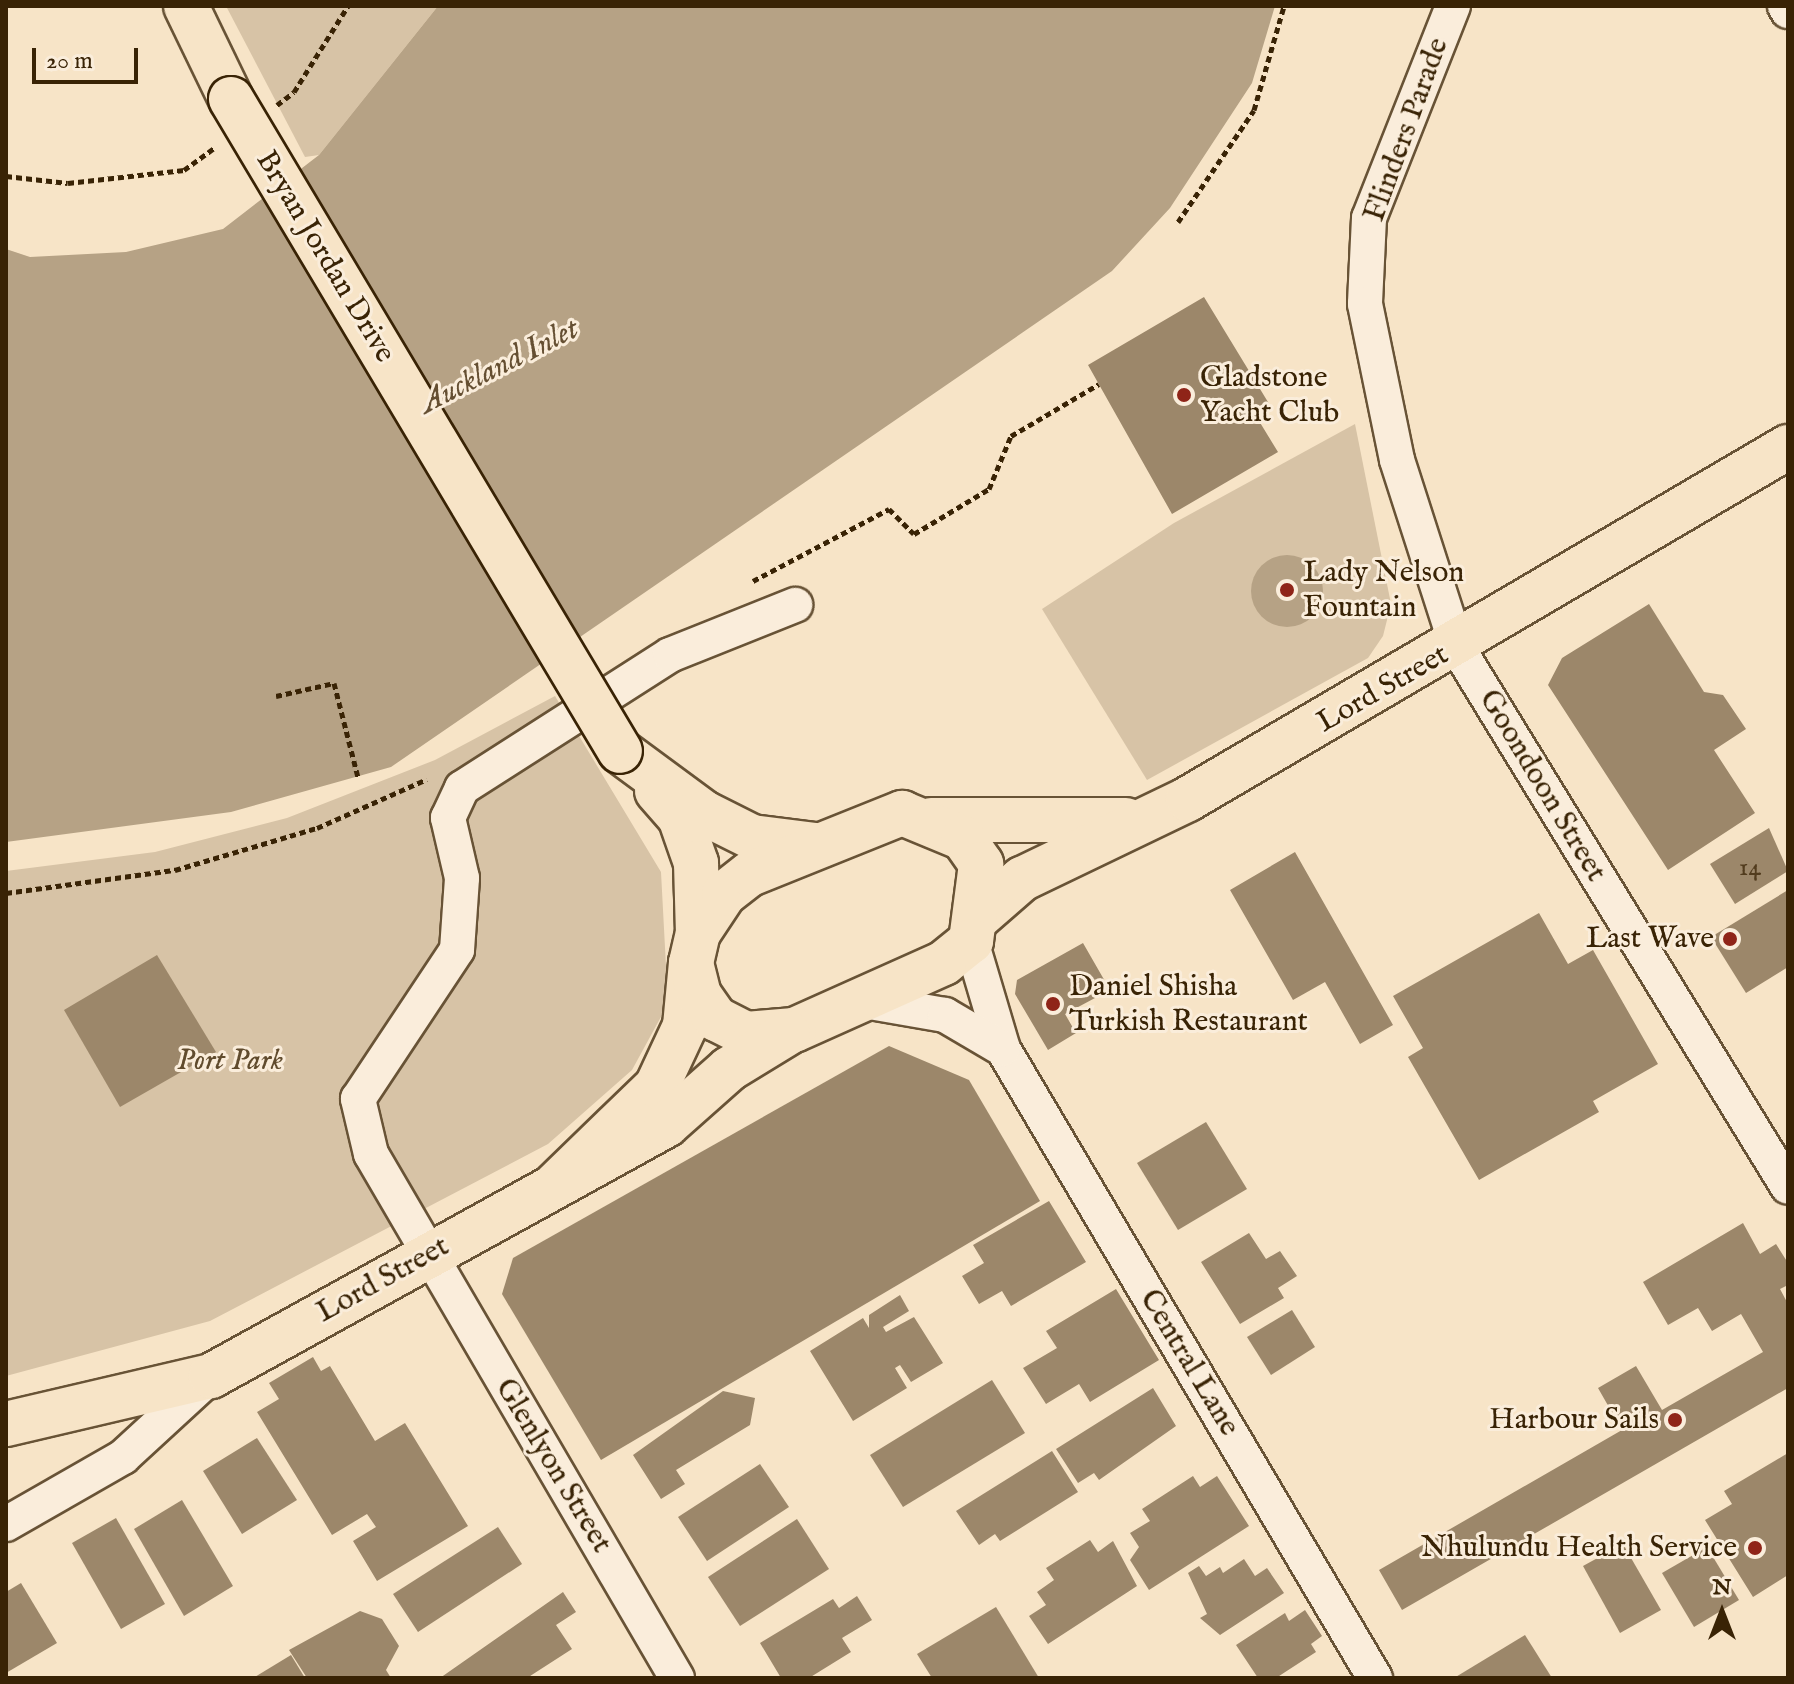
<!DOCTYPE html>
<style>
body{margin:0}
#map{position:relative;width:1794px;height:1684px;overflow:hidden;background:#f7e4c7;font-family:"IM FELL English",serif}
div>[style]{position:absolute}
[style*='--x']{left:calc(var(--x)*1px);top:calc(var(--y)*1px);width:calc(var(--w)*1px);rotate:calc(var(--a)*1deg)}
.green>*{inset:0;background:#d7c3a6}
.water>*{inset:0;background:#b6a285}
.round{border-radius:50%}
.building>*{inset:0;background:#9c876a}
.path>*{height:5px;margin-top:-2.5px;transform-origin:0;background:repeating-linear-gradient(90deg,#392305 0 6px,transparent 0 10px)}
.roads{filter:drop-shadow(2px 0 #685336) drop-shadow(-2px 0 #685336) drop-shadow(0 2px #685336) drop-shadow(0 -2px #685336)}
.minor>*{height:34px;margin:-17px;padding:0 17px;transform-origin:17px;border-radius:17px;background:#faeddb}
.major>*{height:44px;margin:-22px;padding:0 22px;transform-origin:22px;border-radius:22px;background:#f7e4c7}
.bridges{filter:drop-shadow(2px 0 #392305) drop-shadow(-2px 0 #392305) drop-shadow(0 2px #392305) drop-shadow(0 -2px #392305)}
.major-bridge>*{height:44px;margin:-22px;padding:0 22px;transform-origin:22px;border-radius:22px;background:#f7e4c7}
.dots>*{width:22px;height:22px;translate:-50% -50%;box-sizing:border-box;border:4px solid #faeddb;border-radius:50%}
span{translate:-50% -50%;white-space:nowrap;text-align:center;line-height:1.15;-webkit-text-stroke:6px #faeddb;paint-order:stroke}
.number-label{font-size:26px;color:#523c1e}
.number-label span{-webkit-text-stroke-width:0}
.street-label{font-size:30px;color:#392305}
.poi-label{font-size:30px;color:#392305}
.left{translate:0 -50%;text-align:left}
.right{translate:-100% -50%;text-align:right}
.park-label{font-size:30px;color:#604b2d;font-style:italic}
.water-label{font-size:32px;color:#654f32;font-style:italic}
.frame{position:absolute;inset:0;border:8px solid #392305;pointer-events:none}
.north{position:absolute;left:1682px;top:1572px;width:80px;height:80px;-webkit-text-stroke:6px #faeddb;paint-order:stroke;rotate:0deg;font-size:22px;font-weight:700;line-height:32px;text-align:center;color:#392305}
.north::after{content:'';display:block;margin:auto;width:28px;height:36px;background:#392305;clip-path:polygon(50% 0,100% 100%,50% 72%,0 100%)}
.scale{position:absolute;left:32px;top:48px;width:106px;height:36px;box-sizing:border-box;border:4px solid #392305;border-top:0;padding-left:10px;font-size:24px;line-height:28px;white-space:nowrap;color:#392305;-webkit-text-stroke:6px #faeddb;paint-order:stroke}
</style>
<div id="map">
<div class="green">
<div style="clip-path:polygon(226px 6px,438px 6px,319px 155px,305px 157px)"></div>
<div style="clip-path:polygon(1355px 424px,1391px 604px,1383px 636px,1368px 658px,1147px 780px,1042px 609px,1174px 523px)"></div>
<div style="clip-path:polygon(555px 696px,661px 872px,668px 1004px,632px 1070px,548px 1144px,210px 1321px,6px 1376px,6px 871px,155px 852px,287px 818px,435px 760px)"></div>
</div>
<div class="water">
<div style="clip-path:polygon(438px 6px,1275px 6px,1252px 83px,1170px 208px,1112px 271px,391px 767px,231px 812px,6px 842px,6px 249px,30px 257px,126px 252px,223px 229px,319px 155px)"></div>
<div class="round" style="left:1251px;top:555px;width:72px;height:72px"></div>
</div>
<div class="building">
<div style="clip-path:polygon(1204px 297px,1271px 407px,1256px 416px,1278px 452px,1172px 514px,1088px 365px)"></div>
<div style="clip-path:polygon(1649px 604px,1704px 692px,1723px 695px,1746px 729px,1714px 750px,1755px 813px,1668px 870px,1548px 685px,1562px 658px)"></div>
<div style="clip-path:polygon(1769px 828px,1788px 871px,1735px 904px,1710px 864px)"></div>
<div style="clip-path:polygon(1295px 852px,1393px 1025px,1360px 1044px,1325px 982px,1293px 1000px,1230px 890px)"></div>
<div style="clip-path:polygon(1788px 890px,1788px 967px,1746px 993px,1711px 937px)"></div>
<div style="clip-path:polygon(1539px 913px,1568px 964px,1593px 950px,1658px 1064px,1593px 1101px,1599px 1112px,1479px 1180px,1408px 1057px,1423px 1048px,1393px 996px)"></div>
<div style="clip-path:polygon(1083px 943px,1110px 990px,1065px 1014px,1076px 1033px,1048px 1050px,1015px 994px,1017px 980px)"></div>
<div style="clip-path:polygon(157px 955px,216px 1052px,120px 1107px,64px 1010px)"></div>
<div style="clip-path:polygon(889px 1046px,969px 1080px,1040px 1201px,601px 1460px,502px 1294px,513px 1258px)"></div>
<div style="clip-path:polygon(1206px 1122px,1247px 1189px,1178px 1230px,1137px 1163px)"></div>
<div style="clip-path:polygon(1049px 1201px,1086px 1262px,1011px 1306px,1002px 1291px,979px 1304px,962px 1276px,984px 1263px,973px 1245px)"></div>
<div style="clip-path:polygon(1743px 1223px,1760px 1254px,1776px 1244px,1788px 1263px,1788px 1285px,1780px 1289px,1788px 1304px,1788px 1388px,1402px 1610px,1379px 1570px,1622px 1430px,1598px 1388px,1636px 1366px,1662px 1410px,1763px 1352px,1741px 1314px,1712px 1331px,1698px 1308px,1668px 1325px,1643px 1282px)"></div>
<div style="clip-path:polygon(1249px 1233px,1266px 1259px,1280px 1251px,1297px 1276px,1278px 1288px,1284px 1298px,1240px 1324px,1201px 1262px)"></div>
<div style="clip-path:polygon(1116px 1289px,1159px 1360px,1090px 1402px,1079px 1384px,1046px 1404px,1023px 1368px,1057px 1348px,1046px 1331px)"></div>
<div style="clip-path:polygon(900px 1295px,909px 1311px,883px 1327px,886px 1332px,914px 1317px,943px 1363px,911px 1382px,900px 1365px,895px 1368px,907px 1388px,853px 1421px,810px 1351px,863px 1318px,869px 1328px,869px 1315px)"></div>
<div style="clip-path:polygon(1292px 1310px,1315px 1347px,1271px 1375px,1247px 1337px)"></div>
<div style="clip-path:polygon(313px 1357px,321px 1371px,330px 1366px,375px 1441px,405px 1423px,468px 1526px,377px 1581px,353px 1541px,376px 1527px,367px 1514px,332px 1535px,257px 1412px,279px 1399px,269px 1383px)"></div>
<div style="clip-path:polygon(992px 1380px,1025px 1433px,903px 1507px,870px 1455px)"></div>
<div style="clip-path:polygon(1153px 1388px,1176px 1426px,1099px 1480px,1094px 1473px,1078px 1483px,1056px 1449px)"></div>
<div style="clip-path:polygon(723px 1391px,755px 1398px,750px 1425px,676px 1470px,685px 1484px,661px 1499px,633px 1455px)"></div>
<div style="clip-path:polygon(257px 1438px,297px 1500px,242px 1534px,203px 1471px)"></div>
<div style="clip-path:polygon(1052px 1451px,1078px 1492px,1000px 1541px,995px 1534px,979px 1545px,956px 1511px)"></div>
<div style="clip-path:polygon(1788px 1453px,1788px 1575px,1753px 1597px,1705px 1520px,1732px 1504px,1724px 1491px)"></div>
<div style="clip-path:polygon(760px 1464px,789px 1507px,707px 1561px,678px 1517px)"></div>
<div style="clip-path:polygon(1193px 1476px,1200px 1487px,1217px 1476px,1249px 1526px,1149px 1590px,1130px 1560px,1139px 1547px,1130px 1533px,1150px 1521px,1142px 1509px)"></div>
<div style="clip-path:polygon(182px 1500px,233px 1586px,184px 1616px,134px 1529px)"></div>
<div style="clip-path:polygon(116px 1518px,165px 1604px,121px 1629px,72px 1543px)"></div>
<div style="clip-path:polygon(797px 1519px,829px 1569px,740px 1626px,708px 1577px)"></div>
<div style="clip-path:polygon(498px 1527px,522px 1564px,418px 1632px,393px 1594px)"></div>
<div style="clip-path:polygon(1090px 1540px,1098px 1552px,1113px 1541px,1137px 1586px,1048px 1644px,1029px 1616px,1046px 1605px,1037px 1592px,1054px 1580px,1046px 1568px)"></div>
<div style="clip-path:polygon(1623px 1544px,1661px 1610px,1620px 1633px,1583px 1566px)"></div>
<div style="clip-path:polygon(1707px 1547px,1739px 1600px,1694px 1627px,1662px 1573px)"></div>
<div style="clip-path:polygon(1244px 1559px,1255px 1576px,1267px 1568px,1284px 1593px,1220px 1635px,1200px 1618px,1207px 1614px,1188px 1573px,1199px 1566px,1206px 1576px,1220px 1567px,1223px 1573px)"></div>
<div style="clip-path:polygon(21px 1583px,57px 1643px,6px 1673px,6px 1592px)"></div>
<div style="clip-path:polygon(563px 1592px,576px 1612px,556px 1625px,572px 1649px,527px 1678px,440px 1678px)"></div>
<div style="clip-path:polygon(857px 1596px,872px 1620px,842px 1638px,851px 1652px,809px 1678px,781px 1678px,760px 1643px,833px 1599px,839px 1608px)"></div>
<div style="clip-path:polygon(996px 1607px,1039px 1678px,932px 1678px,917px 1654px)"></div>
<div style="clip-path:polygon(1305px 1610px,1322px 1636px,1311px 1644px,1316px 1652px,1276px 1678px,1258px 1678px,1236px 1645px,1285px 1613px,1289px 1621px)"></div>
<div style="clip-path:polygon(360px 1611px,382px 1619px,399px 1646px,386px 1670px,391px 1678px,307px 1678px,289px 1650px)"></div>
<div style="clip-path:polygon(1525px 1635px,1552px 1678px,1454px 1678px)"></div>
<div style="clip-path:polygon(291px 1655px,305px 1678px,253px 1678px)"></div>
</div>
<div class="path">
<div style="--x:277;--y:105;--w:21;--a:-37"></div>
<div style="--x:294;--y:92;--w:102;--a:-57.9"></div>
<div style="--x:6;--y:176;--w:62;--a:6.4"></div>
<div style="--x:68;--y:183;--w:117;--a:-6.4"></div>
<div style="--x:184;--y:170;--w:39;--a:-36"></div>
<div style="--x:1178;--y:222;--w:135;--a:-55.8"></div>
<div style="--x:1254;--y:110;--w:108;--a:-73.9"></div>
<div style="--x:753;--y:581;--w:154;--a:-27.9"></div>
<div style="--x:889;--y:509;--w:35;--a:45"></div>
<div style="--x:914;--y:534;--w:87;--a:-31"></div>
<div style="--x:989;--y:489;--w:57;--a:-67.5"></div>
<div style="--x:1011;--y:436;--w:102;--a:-30.6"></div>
<div style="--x:276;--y:696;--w:59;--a:-12.6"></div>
<div style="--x:334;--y:683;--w:97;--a:75.7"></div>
<div style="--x:6;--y:893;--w:171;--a:-7.8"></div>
<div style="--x:175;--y:870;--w:148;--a:-16.5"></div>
<div style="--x:317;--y:828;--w:120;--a:-24"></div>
</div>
<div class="roads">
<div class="minor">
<div style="--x:1453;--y:6;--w:228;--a:111.6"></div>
<div style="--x:1369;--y:218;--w:86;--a:92.7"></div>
<div style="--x:1365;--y:304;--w:159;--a:78.4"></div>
<div style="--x:1397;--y:460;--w:196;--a:72.2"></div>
<div style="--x:1457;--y:647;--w:633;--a:58.49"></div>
<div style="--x:1785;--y:6;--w:6;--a:59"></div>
<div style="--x:971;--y:941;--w:113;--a:73.5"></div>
<div style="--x:1003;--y:1049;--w:731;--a:59.4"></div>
<div style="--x:864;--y:1001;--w:82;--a:9.8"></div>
<div style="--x:945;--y:1015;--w:67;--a:30.4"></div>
<div style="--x:6;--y:1524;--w:135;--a:-29.8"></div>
<div style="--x:123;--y:1457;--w:120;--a:-42.6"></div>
<div style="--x:677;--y:1678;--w:607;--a:-120.28"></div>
<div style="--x:371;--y:1154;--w:57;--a:-103.3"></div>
<div style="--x:358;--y:1099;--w:179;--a:-56.4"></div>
<div style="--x:457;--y:950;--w:72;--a:-86"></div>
<div style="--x:462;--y:878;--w:62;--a:-103.1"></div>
<div style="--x:448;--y:818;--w:33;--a:-65"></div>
<div style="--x:462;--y:788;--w:247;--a:-32.6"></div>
<div style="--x:670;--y:655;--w:135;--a:-21.8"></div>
</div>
<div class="major">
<div style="--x:186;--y:6;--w:103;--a:64.2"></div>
<div style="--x:620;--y:751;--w:104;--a:36.4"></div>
<div style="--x:704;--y:813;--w:54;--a:26.6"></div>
<div style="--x:752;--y:837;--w:64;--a:7.2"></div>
<div style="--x:657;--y:791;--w:35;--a:49"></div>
<div style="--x:680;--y:817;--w:49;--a:70.8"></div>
<div style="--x:696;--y:863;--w:70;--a:88.4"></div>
<div style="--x:931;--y:820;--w:195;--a:0"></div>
<div style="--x:977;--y:918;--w:60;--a:-40.9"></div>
<div style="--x:1022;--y:879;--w:184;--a:-25.7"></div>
<div style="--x:1188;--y:799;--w:696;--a:-30.4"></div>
<div style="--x:555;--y:1185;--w:142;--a:-44.1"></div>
<div style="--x:657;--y:1086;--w:66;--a:-65"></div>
<div style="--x:685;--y:1026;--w:63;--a:-84.6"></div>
<div style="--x:691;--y:963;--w:31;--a:-77"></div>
<div style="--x:698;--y:933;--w:47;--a:-56.3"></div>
<div style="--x:724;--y:894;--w:33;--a:-38"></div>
<div style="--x:750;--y:874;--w:164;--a:-21.9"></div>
<div style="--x:902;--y:813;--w:66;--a:22.3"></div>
<div style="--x:963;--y:838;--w:32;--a:55"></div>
<div style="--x:981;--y:864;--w:78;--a:97.4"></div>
<div style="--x:971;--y:941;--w:35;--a:141"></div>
<div style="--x:944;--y:963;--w:164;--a:155.9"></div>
<div style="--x:794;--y:1030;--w:48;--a:175.2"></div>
<div style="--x:746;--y:1034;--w:34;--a:-153"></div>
<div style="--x:716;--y:1019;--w:29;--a:-125"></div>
<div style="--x:699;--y:995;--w:33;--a:-104"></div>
<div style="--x:6;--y:1424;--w:211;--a:-13.2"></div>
<div style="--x:211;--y:1376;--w:520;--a:-28.88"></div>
<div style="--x:666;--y:1125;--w:84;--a:-41.6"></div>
<div style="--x:729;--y:1069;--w:69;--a:-31.4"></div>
</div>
</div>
<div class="bridges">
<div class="major-bridge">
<div style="--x:231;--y:99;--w:759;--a:59.18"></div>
</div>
</div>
<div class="dots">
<div style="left:1184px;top:395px;background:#8f2418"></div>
<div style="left:1287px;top:590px;background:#8f2418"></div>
<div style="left:1730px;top:939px;background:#8f2418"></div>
<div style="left:1053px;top:1004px;background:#8f2418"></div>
<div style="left:1675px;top:1420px;background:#8f2418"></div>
<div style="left:1755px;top:1548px;background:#8f2418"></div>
</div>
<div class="number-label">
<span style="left:1750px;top:868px">14</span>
</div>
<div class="street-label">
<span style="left:1407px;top:130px;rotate:-70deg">Flinders Parade</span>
<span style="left:325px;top:257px;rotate:59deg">Bryan Jordan Drive</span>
<span style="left:1383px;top:689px;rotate:-30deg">Lord Street</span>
<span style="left:1542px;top:786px;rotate:59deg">Goondoon Street</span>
<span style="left:383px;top:1280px;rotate:-29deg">Lord Street</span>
<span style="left:1189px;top:1363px;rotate:59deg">Central Lane</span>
<span style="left:553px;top:1466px;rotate:59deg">Glenlyon Street</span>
</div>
<div class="poi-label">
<span class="left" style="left:1200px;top:395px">Gladstone<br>Yacht Club</span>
<span class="left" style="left:1303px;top:590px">Lady Nelson<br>Fountain</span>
<span class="right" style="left:1714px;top:939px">Last Wave</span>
<span class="left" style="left:1069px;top:1004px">Daniel Shisha<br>Turkish Restaurant</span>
<span class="right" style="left:1659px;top:1420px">Harbour Sails</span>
<span class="right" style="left:1737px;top:1548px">Nhulundu Health Service</span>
</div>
<div class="park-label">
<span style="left:230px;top:1061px">Port Park</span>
</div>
<div class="water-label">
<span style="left:500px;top:367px;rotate:-27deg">Auckland Inlet</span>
</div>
<div class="frame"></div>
<div class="north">N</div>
<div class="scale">20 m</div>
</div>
